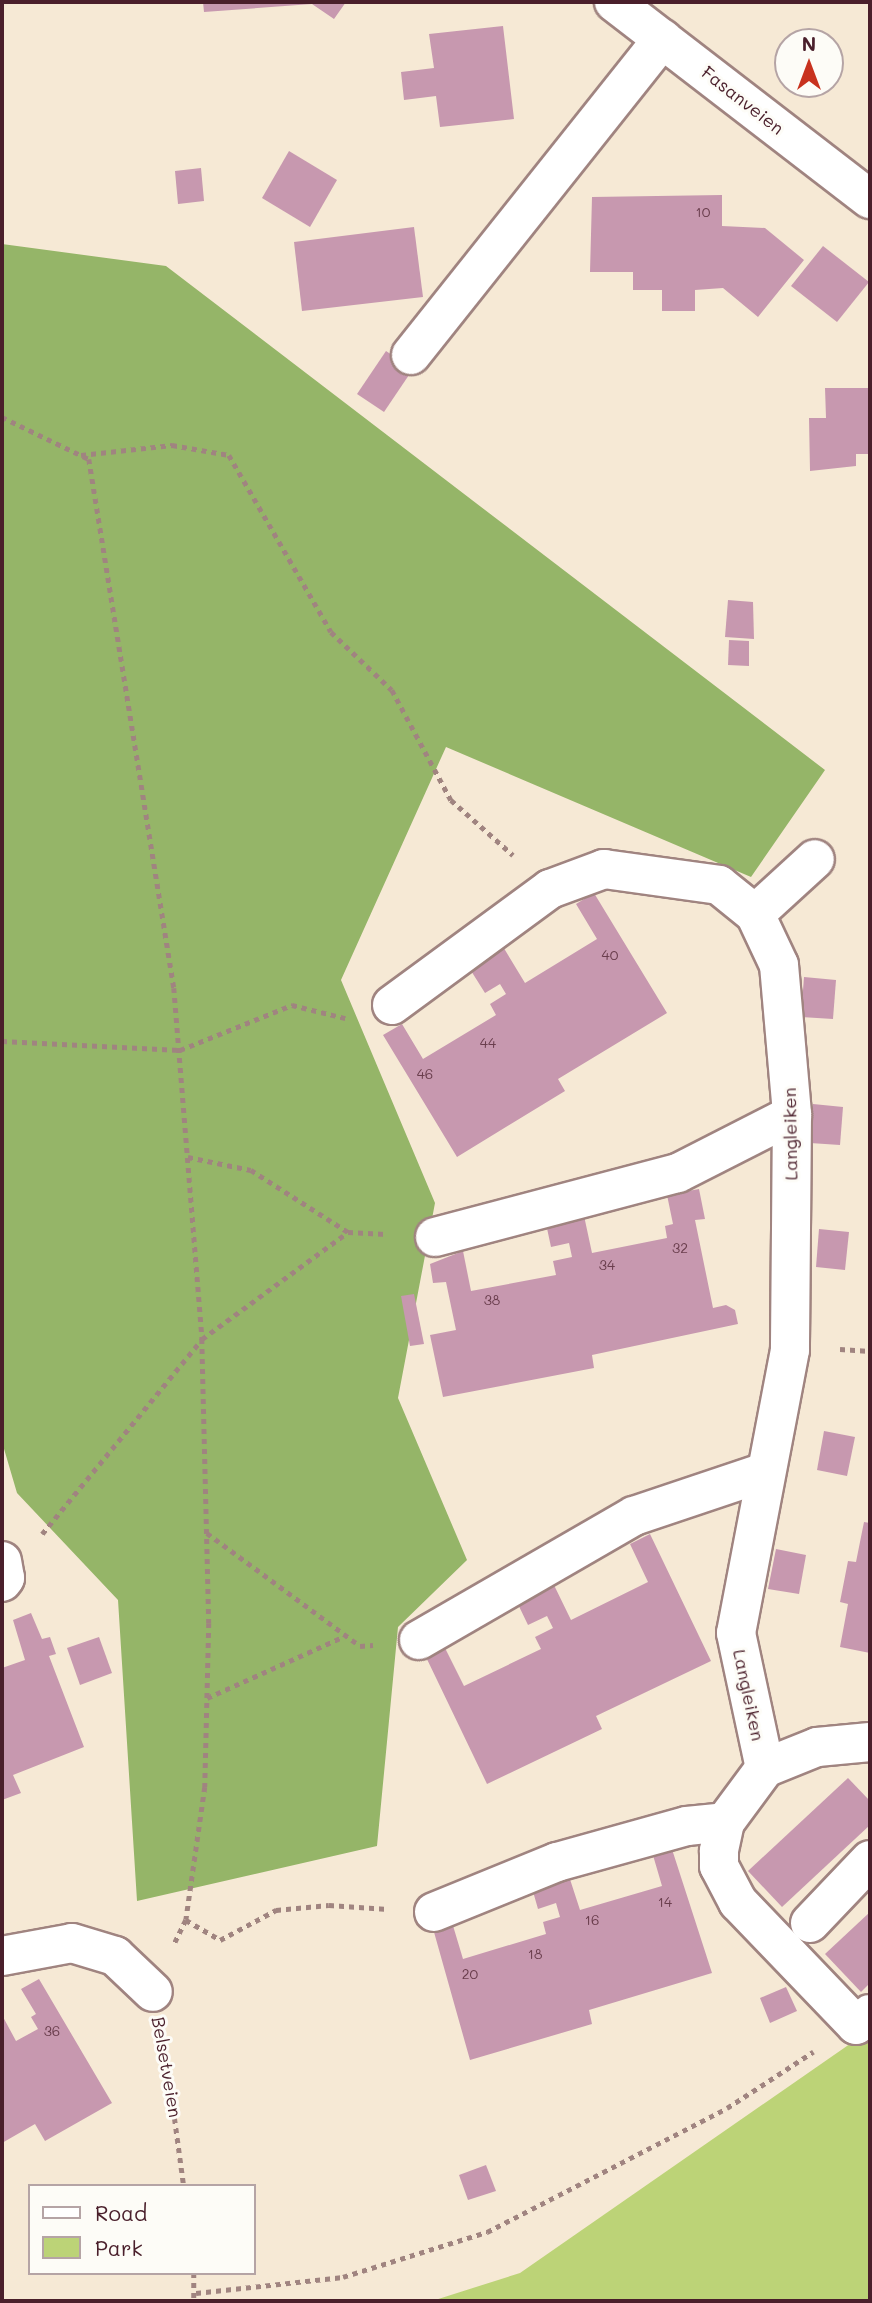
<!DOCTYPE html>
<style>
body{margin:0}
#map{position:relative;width:872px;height:2303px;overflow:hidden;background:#f6e9d5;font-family:Mali,sans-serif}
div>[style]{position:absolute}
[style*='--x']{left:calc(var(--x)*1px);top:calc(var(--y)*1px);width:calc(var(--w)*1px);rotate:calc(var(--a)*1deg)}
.green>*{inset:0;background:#bcd377}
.forest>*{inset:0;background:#95b568}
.building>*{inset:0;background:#c798af}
.path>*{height:4.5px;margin-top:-2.25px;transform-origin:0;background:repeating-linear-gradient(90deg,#a08480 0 5px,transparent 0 10px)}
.roads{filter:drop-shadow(2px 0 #a08480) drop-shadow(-2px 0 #a08480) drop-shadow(0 2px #a08480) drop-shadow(0 -2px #a08480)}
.minor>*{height:38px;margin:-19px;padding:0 19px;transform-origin:19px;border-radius:19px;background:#fff}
span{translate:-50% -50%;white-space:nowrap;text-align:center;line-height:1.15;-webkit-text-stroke:6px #fdfcf7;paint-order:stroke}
.number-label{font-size:14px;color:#693d4c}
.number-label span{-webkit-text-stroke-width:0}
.street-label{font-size:18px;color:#4a1f2b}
.frame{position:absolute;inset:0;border:4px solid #4a1f2b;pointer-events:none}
.legend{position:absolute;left:28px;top:2184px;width:228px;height:91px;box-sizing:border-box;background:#fdfcf7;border:2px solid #b5a4a5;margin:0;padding:9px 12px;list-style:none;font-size:21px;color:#4a1f2b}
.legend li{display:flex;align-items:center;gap:14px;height:35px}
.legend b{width:35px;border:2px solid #b5a4a5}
.north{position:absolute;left:774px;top:28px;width:70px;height:70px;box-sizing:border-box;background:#fdfcf7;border:2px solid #b5a4a5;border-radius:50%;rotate:0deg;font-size:19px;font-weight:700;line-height:28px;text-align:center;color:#4a1f2b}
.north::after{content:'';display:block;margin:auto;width:24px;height:32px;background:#c8321e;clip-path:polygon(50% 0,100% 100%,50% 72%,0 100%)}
</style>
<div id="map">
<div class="green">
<div style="clip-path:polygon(870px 2030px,870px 2301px,432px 2301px,520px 2273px)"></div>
</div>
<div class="forest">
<div style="clip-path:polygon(2px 244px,166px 266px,825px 770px,751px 877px,446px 747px,341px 980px,435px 1203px,398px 1398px,467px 1560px,398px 1627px,377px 1846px,137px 1901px,118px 1600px,17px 1493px,2px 1442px)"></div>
</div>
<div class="building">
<div style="clip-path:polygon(203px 2px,346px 2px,334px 19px,312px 4px,204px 12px)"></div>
<div style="clip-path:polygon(503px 26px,514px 119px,440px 127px,436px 96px,404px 100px,401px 72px,434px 68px,429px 34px)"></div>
<div style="clip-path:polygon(289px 151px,337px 180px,310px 227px,262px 198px)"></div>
<div style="clip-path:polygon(201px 168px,204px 201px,178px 204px,175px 171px)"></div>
<div style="clip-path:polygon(722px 195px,722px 226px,765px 228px,804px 260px,758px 317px,723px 288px,695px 290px,695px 311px,662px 311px,662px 290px,633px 290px,633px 272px,590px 272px,592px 197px)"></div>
<div style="clip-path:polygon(414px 227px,423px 297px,302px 311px,294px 242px)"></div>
<div style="clip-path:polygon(823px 246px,869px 282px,837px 322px,791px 286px)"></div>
<div style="clip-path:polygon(386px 351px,413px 369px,384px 412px,357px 394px)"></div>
<div style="clip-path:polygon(825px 388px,870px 388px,870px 454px,856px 454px,856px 466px,810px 471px,809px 418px,826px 418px)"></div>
<div style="clip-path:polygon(728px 600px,753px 602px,754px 639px,725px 637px)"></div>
<div style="clip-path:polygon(729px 640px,749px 641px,749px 666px,728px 665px)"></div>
<div style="clip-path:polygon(594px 893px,667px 1013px,558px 1079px,565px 1091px,457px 1157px,383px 1035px,402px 1024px,423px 1059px,496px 1015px,490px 1004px,506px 994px,500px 984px,485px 993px,468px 966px,502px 945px,525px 983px,597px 939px,576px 904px)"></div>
<div style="clip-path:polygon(804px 977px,836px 980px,833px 1019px,801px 1017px)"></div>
<div style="clip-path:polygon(813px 1104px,843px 1107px,840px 1145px,810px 1143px)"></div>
<div style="clip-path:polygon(699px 1189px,705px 1219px,695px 1220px,713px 1308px,726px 1305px,735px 1310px,738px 1324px,592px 1355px,594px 1368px,443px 1397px,430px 1335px,456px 1330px,446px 1282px,433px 1283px,430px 1264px,463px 1251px,471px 1291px,556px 1275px,553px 1261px,572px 1257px,569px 1243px,551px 1247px,545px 1219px,583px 1211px,592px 1253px,667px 1238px,665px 1226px,673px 1224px,667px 1195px)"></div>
<div style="clip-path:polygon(819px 1229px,849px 1232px,845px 1270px,816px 1267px)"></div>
<div style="clip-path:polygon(414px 1294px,424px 1344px,410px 1346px,401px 1296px)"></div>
<div style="clip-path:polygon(824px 1431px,855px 1437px,847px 1476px,817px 1470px)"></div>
<div style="clip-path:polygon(864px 1522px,870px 1523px,870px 1653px,840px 1647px,848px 1604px,840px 1602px,848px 1561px,856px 1562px)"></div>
<div style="clip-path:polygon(650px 1534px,711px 1661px,596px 1716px,602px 1729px,487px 1784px,425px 1655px,444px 1646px,464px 1686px,541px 1649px,535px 1637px,553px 1628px,547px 1616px,528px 1625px,515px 1598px,552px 1581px,571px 1620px,648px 1582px,630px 1544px)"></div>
<div style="clip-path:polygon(776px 1549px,806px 1555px,799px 1594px,768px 1589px)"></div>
<div style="clip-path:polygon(31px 1613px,42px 1639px,50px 1637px,56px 1654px,49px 1656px,84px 1747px,13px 1775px,21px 1793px,2px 1800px,2px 1668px,25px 1660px,13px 1620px)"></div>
<div style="clip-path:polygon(99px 1637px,112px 1673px,80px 1685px,67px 1648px)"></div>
<div style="clip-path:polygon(848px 1778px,870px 1801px,870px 1825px,782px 1907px,748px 1871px)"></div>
<div style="clip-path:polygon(669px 1840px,712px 1973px,589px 2010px,592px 2024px,470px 2060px,432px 1925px,451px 1919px,463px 1959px,546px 1934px,543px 1922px,560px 1917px,556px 1903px,538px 1909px,530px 1881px,567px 1870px,580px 1910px,662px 1886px,650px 1845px)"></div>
<div style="clip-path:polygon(870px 1912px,870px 1983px,861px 1992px,825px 1954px)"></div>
<div style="clip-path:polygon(39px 1979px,112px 2103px,45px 2141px,35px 2124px,2px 2143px,2px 2015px,16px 2041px,38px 2029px,31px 2017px,36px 2014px,21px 1989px)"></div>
<div style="clip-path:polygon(786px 1987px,797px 2011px,770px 2023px,760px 1998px)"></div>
<div style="clip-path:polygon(486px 2165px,496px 2191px,468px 2200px,459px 2175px)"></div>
</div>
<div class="path">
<div style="--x:2;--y:417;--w:97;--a:25.8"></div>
<div style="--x:89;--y:459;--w:536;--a:80.87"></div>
<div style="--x:174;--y:988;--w:352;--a:85.4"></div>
<div style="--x:202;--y:1339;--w:284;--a:88.6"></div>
<div style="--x:209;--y:1623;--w:164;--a:91.4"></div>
<div style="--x:205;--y:1787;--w:134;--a:98.1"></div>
<div style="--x:186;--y:1920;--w:28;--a:116"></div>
<div style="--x:81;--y:455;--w:92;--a:-6.3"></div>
<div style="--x:172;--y:445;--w:58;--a:10"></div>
<div style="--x:229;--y:455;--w:204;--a:60"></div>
<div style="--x:331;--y:632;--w:84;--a:43.6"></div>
<div style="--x:392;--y:690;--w:125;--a:61.8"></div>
<div style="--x:451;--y:800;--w:83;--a:41.6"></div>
<div style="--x:2;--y:1041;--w:178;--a:2.9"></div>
<div style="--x:180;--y:1050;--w:121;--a:-21.9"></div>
<div style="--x:292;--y:1005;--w:55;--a:13.8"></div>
<div style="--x:188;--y:1157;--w:64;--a:11.7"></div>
<div style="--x:251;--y:1170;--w:115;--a:32.6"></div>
<div style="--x:348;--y:1232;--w:38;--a:3"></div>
<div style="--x:840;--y:1349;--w:30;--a:4"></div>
<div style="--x:207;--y:1533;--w:190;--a:36.4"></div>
<div style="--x:360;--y:1646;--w:13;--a:-4"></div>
<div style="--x:42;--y:1534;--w:252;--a:-50.6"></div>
<div style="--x:202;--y:1339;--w:181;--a:-36.2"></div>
<div style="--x:207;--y:1698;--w:151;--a:-24.2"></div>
<div style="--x:186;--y:1920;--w:39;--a:30"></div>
<div style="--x:220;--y:1940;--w:64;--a:-28.2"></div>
<div style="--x:276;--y:1910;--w:53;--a:-5.4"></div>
<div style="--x:329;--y:1905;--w:59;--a:3.9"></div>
<div style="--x:164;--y:2039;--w:148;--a:82.3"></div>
<div style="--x:194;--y:2273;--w:28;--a:90"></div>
<div style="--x:196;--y:2293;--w:148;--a:-6.2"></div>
<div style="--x:343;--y:2277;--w:151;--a:-17.4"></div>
<div style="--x:487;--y:2232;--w:270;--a:-27.3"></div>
<div style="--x:727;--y:2108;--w:103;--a:-33.1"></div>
</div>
<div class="roads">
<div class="minor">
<div style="--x:614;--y:2;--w:323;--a:37.6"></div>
<div style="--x:411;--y:355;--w:404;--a:-51.5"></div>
<div style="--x:755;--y:914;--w:81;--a:-42.5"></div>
<div style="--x:392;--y:1005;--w:196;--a:-36.3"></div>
<div style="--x:550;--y:889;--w:58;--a:-20.3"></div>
<div style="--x:604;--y:869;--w:116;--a:7.9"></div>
<div style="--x:719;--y:885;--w:46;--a:38.9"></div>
<div style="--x:755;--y:914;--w:56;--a:64.8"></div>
<div style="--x:779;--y:965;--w:151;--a:85"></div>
<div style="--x:792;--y:1115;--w:235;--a:90.5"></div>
<div style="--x:790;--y:1350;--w:288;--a:100.8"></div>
<div style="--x:736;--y:1633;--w:138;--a:77.9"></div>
<div style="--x:435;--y:1237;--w:251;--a:-14.8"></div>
<div style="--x:678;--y:1173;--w:128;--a:-27"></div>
<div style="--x:2;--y:1561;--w:17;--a:80"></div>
<div style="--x:5;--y:1578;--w:5;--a:127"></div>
<div style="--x:419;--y:1640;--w:248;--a:-30"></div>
<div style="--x:634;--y:1516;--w:138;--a:-18.6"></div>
<div style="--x:870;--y:1742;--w:53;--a:174.6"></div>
<div style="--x:817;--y:1747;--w:56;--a:158"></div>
<div style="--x:765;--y:1768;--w:67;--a:126.5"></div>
<div style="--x:725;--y:1822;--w:30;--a:102"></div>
<div style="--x:719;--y:1851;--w:15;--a:90"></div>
<div style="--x:719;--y:1866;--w:41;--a:62.2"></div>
<div style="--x:738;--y:1902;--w:170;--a:46.2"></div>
<div style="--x:856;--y:2025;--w:18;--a:-38"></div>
<div style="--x:434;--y:1912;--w:133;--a:-22.1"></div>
<div style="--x:557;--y:1862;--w:135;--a:-15.5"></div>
<div style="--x:687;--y:1826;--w:38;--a:-6"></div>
<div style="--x:810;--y:1923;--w:87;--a:-46.4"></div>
<div style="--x:2;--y:1956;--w:71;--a:-10.5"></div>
<div style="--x:72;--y:1943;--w:45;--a:16.8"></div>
<div style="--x:115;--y:1956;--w:52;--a:43.5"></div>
</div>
</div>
<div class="number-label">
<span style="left:703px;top:212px">10</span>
<span style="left:610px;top:955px">40</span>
<span style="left:488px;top:1043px">44</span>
<span style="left:425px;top:1074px">46</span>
<span style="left:680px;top:1248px">32</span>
<span style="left:607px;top:1265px">34</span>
<span style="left:492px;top:1300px">38</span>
<span style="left:665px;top:1902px">14</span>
<span style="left:592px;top:1920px">16</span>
<span style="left:535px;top:1954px">18</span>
<span style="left:470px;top:1974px">20</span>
<span style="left:52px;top:2031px">36</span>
</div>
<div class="street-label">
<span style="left:743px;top:100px;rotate:38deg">Fasanveien</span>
<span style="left:790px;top:1134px;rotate:-91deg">Langleiken</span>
<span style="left:749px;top:1695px;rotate:78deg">Langleiken</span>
<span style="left:167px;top:2067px;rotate:80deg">Belsetveien</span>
</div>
<div class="frame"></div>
<ul class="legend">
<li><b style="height:9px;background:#fff"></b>Road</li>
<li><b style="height:19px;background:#bcd377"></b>Park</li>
</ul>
<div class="north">N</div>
</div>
